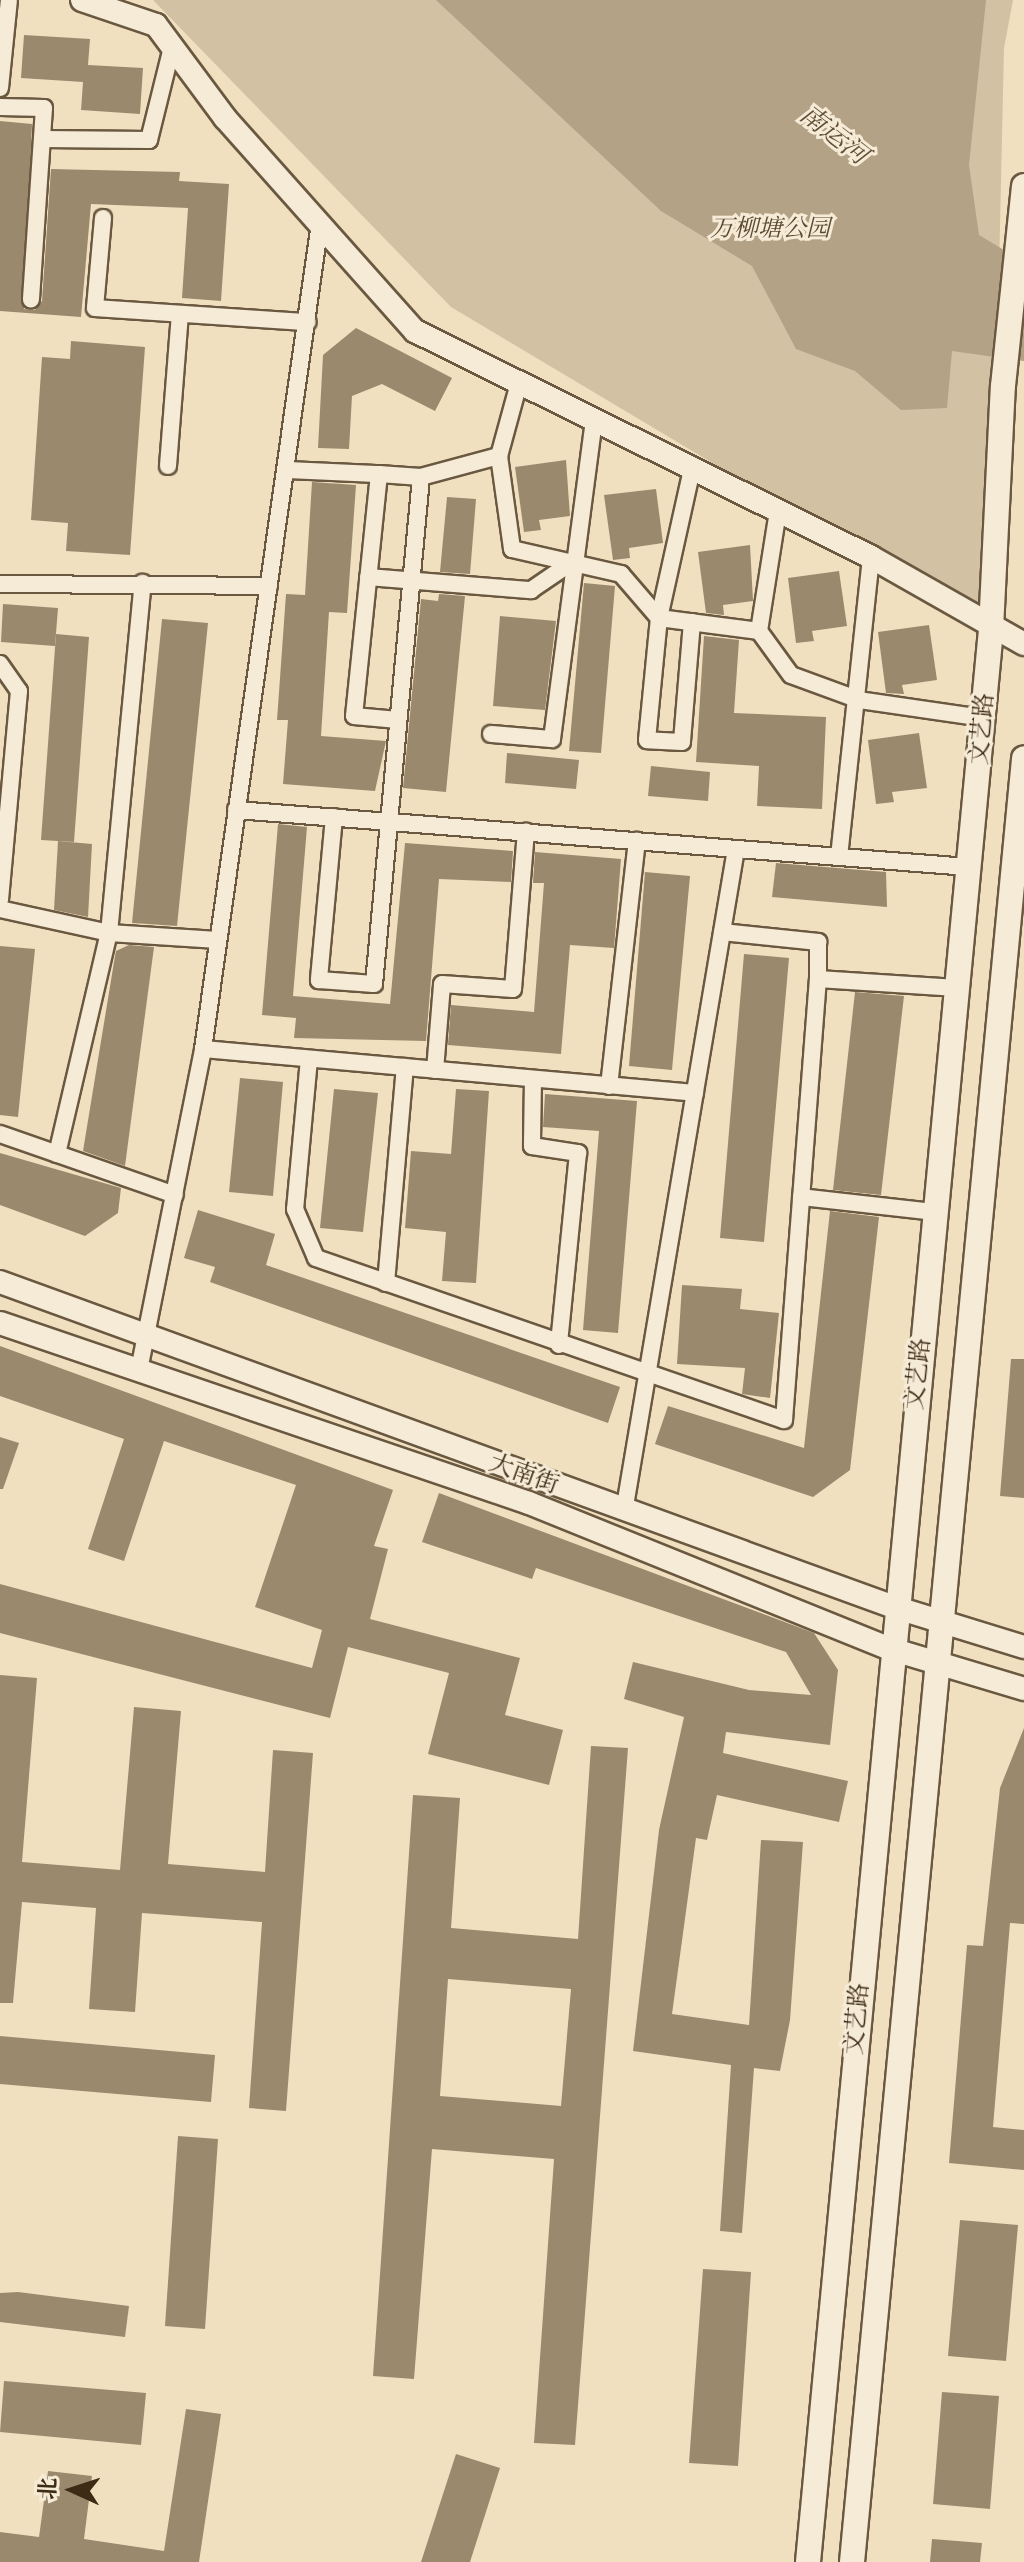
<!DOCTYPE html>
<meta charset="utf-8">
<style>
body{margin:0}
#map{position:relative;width:1024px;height:2562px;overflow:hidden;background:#f0e0c0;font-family:"IM FELL Great Primer","Noto Serif SC",serif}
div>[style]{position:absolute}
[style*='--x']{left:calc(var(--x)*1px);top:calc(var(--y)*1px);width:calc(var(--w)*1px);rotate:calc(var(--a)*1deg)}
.green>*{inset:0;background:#d2c1a3}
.water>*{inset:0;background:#b3a286}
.building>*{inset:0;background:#9b896e}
.roads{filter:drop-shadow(2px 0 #6a5840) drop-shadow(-2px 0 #6a5840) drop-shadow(0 2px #6a5840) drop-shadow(0 -2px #6a5840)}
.minor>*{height:16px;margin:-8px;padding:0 8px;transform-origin:8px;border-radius:8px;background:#f5ebd6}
.tertiary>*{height:22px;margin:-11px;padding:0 11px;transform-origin:11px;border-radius:11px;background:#f5ebd6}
.secondary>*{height:24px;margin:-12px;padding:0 12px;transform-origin:12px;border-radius:12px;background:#f5ebd6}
span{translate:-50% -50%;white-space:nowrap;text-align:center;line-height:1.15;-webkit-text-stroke:6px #f5ebd6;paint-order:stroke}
.park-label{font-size:24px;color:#5c4931;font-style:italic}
.street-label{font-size:24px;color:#3e2b15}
.water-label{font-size:26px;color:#614f37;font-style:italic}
.north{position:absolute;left:32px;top:2450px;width:80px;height:80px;-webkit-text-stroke:6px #f5ebd6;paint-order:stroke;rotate:273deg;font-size:22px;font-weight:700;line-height:32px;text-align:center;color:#3e2b15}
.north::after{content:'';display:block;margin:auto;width:28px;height:36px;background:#3e2b15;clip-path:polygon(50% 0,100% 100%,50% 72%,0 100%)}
</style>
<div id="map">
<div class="green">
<div style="clip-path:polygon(153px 0,1013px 0,1004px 48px,991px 629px,451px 307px)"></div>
</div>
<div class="water">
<div style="clip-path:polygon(436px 0,986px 0,969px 165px,979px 235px,1024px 262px,1024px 361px,952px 351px,947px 408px,901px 410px,855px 371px,796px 349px,752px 266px,661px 211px)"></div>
</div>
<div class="building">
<div style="clip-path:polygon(24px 35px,90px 39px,88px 65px,143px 68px,140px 114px,81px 110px,83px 82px,21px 78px)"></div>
<div style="clip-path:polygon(0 121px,32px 124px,24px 309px,35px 310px,42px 301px,51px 169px,180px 172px,179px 181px,229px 184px,221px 301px,182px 298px,188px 208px,91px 204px,81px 317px,0 311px)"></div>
<div style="clip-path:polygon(356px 328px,452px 378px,435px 411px,382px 384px,352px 396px,349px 449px,318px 448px,323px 355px)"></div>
<div style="clip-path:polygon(71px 341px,145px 347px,130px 555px,66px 551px,68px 523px,31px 520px,42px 357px,70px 359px)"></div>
<div style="clip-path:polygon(566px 460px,570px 516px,539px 520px,541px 530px,524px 532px,515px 467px)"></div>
<div style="clip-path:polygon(312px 482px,356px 485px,347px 613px,329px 612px,321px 736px,386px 741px,375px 791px,283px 784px,288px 720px,277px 720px,286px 594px,305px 595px)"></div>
<div style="clip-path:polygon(656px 489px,663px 543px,629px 548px,630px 558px,613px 560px,604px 495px)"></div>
<div style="clip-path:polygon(447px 497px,476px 499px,470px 574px,440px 572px)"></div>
<div style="clip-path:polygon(750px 545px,753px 601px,723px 605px,724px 615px,706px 613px,698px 552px)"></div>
<div style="clip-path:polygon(839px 571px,847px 626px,812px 631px,814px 641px,796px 643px,788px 578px)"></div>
<div style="clip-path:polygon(584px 583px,615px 586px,601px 753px,569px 751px)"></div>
<div style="clip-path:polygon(439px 594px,465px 596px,446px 792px,403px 788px,421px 599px,438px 601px)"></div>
<div style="clip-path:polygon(3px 604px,58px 608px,55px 646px,1px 642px)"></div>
<div style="clip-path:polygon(500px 616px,556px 621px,545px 710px,493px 706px)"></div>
<div style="clip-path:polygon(162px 619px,208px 623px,177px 926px,132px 923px)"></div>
<div style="clip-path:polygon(929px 625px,937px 680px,902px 685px,904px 694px,886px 693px,878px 632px)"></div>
<div style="clip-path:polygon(56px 634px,89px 637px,74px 842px,41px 840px)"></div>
<div style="clip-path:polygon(704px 636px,739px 640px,734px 713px,826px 717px,822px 809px,757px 806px,759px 766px,696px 762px)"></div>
<div style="clip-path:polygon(919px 733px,927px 788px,892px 792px,894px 802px,876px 804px,868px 740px)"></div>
<div style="clip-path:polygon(507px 753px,579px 760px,576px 789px,505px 783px)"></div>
<div style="clip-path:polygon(651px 766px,710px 772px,708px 801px,648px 796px)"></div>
<div style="clip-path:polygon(278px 824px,307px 827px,293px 996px,390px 1004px,405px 843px,513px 851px,511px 882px,439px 879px,426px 1041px,294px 1038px,296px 1018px,262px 1015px)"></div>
<div style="clip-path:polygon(58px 841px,92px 844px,88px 917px,54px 910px)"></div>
<div style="clip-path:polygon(535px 852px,621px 859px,614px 948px,570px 945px,561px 1054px,448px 1045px,451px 1005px,534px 1012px,544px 883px,533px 883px)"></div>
<div style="clip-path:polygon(776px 863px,886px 872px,887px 907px,772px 897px)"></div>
<div style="clip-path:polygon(645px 872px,690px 876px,672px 1070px,629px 1066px)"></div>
<div style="clip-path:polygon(129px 945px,154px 947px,125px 1166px,83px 1151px,114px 962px,116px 951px)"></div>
<div style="clip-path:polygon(0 946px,35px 949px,18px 1117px,0 1115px)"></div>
<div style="clip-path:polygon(744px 954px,789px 958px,764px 1242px,720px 1238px)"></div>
<div style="clip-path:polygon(855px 992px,904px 996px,881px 1195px,833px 1190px)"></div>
<div style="clip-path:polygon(240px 1078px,283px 1082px,273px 1196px,229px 1192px)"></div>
<div style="clip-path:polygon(334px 1089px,378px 1093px,363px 1232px,320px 1228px)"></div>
<div style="clip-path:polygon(456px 1089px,489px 1091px,476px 1283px,442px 1281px,446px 1232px,405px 1228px,411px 1151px,451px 1154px)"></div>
<div style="clip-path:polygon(545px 1094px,637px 1101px,618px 1333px,583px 1330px,599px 1131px,543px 1127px)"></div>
<div style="clip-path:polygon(0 1153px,121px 1188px,118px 1213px,85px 1236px,0 1205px)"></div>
<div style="clip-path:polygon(198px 1210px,275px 1234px,266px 1265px,620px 1387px,608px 1423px,210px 1282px,215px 1267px,184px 1258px)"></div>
<div style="clip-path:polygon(830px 1211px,879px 1217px,850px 1470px,813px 1497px,655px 1444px,668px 1406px,804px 1448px)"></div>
<div style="clip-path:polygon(682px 1285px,742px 1289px,740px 1309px,779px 1313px,770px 1398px,742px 1394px,745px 1368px,677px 1364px)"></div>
<div style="clip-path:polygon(0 1346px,393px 1490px,374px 1546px,388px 1549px,370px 1619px,520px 1658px,505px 1715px,563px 1730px,549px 1785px,428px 1754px,449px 1673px,348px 1647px,330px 1718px,0 1633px,0 1584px,312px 1668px,322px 1630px,255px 1607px,296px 1485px,164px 1441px,124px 1561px,88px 1549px,124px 1439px,0 1396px)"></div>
<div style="clip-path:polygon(1011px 1359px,1024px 1359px,1024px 1498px,1000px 1496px)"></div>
<div style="clip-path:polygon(0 1437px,19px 1443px,3px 1489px,0 1489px)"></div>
<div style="clip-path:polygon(439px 1493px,814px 1633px,838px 1670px,830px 1745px,726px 1732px,723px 1753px,848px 1781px,839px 1822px,717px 1795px,707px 1840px,696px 1838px,672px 2014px,749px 2025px,761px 1840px,803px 1842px,790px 2020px,780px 2071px,754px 2068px,742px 2233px,720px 2231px,731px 2065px,633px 2051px,659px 1830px,684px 1717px,624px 1699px,633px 1662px,749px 1690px,811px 1695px,786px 1652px,536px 1568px,532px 1579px,422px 1542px)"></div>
<div style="clip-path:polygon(0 1675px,37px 1678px,22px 1862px,120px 1870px,134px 1707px,181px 1711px,168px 1864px,265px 1872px,273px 1750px,313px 1753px,286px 2111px,249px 2108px,262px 1922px,142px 1913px,135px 2012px,89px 2009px,96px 1908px,22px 1902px,13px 2003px,0 2003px)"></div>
<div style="clip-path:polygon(1024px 1728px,1024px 1924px,1010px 1923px,993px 2127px,1024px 2130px,1024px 2170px,949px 2163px,967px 1945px,983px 1946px,1000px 1788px)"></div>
<div style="clip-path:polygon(evenodd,591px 1746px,628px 1748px,575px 2445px,534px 2443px,554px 2159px,432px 2149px,414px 2379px,373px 2376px,413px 1795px,460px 1798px,451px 1928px,578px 1939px,591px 1746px,448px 1979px,571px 1989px,561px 2106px,440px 2096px,448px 1979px)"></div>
<div style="clip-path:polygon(0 2036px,215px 2055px,211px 2102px,0 2084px)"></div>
<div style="clip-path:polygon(178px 2136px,218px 2139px,205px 2329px,165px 2326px)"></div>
<div style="clip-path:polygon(960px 2220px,1018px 2225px,1006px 2361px,948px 2356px)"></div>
<div style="clip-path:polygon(703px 2269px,751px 2272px,738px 2466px,689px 2463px)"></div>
<div style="clip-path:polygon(18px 2292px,129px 2306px,125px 2337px,0 2322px,0 2293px)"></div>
<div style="clip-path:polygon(4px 2381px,146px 2393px,141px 2445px,0 2432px)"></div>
<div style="clip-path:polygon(942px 2392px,999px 2396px,990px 2509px,933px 2504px)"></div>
<div style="clip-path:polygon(186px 2409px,221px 2414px,199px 2562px,0 2562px,0 2532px,39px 2537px,48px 2471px,92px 2476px,84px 2539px,164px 2551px)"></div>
<div style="clip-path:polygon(456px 2454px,500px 2468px,470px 2562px,421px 2562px)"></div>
<div style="clip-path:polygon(932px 2539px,982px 2543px,980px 2562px,930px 2562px)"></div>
</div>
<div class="roads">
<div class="minor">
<div style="--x:0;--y:88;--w:88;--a:-84.2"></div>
<div style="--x:0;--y:107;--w:44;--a:1.3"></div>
<div style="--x:44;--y:108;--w:192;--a:93.9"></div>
<div style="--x:42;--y:139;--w:107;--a:0.5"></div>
<div style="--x:149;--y:140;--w:96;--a:-76.1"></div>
<div style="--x:103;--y:218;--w:90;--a:95.1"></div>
<div style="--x:95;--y:308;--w:213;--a:3.8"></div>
<div style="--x:519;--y:383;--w:76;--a:105.3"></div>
<div style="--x:499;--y:456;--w:94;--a:82"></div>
<div style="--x:512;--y:549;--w:112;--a:12.9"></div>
<div style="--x:621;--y:574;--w:58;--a:49.2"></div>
<div style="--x:659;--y:618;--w:101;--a:7.4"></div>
<div style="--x:759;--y:631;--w:54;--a:54"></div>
<div style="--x:791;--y:675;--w:72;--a:20.2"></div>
<div style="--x:859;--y:700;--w:125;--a:8.3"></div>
<div style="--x:168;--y:466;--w:151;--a:-85.5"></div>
<div style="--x:290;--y:470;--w:89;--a:2.6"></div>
<div style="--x:379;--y:474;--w:243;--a:95.9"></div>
<div style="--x:354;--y:716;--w:44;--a:5.2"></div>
<div style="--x:379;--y:474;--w:42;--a:4.1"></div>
<div style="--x:368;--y:577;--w:164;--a:4.6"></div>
<div style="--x:531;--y:590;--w:50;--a:-34.3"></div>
<div style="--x:0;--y:584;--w:269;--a:0.4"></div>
<div style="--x:692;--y:622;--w:120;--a:94.8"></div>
<div style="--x:682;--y:742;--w:35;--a:-177"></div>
<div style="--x:647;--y:740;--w:123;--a:-84.4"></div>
<div style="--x:659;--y:618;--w:153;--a:-77.5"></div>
<div style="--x:759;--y:631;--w:121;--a:-81"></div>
<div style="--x:0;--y:664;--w:33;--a:55"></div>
<div style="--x:19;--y:691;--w:210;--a:95.2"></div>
<div style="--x:491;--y:734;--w:61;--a:4.7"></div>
<div style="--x:552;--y:739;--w:322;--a:-82.5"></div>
<div style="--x:236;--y:810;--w:735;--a:4.45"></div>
<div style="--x:334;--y:817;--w:164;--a:95.3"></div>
<div style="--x:319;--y:980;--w:55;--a:4.2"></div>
<div style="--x:374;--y:984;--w:509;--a:-84.7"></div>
<div style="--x:421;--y:477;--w:81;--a:-15.1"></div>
<div style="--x:839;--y:857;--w:302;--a:-83.9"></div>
<div style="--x:0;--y:909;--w:112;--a:12.4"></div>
<div style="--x:109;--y:933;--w:109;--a:3.7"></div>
<div style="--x:722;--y:932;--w:97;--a:5.9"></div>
<div style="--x:818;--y:942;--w:37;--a:90"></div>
<div style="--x:203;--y:1049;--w:494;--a:5.1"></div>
<div style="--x:309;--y:1059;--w:151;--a:95.3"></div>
<div style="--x:295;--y:1209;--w:53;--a:66.8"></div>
<div style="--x:316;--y:1258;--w:495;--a:19.1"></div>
<div style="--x:784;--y:1420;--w:442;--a:-85.6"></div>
<div style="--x:818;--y:979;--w:139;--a:3.7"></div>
<div style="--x:435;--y:1070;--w:86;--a:-85.3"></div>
<div style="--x:442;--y:984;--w:71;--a:4"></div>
<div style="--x:513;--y:989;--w:158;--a:-85.3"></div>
<div style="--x:533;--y:1079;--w:67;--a:90.9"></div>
<div style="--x:532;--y:1146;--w:47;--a:8.7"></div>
<div style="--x:578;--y:1153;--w:193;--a:95.7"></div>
<div style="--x:609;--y:1086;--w:247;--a:-83.5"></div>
<div style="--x:0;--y:1134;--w:185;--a:19.2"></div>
<div style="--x:57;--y:1154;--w:227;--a:-76.8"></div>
<div style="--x:109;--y:933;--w:352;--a:-84.5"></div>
<div style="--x:801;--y:1197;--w:134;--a:6.4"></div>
<div style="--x:386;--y:1283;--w:217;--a:-85"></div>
<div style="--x:139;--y:1370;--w:327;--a:-78.7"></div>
<div style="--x:203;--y:1049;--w:834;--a:-81.94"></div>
<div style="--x:625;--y:1506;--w:666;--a:-80.41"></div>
</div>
<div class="tertiary">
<div style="--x:82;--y:0;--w:78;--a:18.7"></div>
<div style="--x:156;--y:25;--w:116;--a:53.4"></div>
<div style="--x:225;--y:118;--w:285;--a:48.3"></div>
<div style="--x:415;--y:331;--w:509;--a:26.36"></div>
<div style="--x:871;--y:557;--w:176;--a:29.6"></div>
<div style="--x:0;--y:1282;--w:951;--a:19.98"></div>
<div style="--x:894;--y:1607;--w:136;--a:17.1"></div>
<div style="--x:0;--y:1323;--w:559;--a:18.79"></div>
<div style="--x:529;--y:1503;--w:390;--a:22"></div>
<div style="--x:891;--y:1649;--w:139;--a:16.7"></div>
</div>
<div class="secondary">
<div style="--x:808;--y:2562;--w:1942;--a:-84.59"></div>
<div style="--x:991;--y:629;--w:243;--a:-87.2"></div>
<div style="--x:1003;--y:386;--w:201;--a:-84"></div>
<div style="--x:852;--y:2562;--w:1812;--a:-84.55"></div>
</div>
</div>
<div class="park-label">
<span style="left:770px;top:229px">万柳塘公园</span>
</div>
<div class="street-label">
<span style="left:982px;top:729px;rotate:-85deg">文艺路</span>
<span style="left:918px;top:1374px;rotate:-84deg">文艺路</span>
<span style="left:524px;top:1474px;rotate:20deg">大南街</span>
<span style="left:857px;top:2019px;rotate:-85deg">文艺路</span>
</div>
<div class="water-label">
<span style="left:834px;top:135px;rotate:38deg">南运河</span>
</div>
<div class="north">北</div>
</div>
